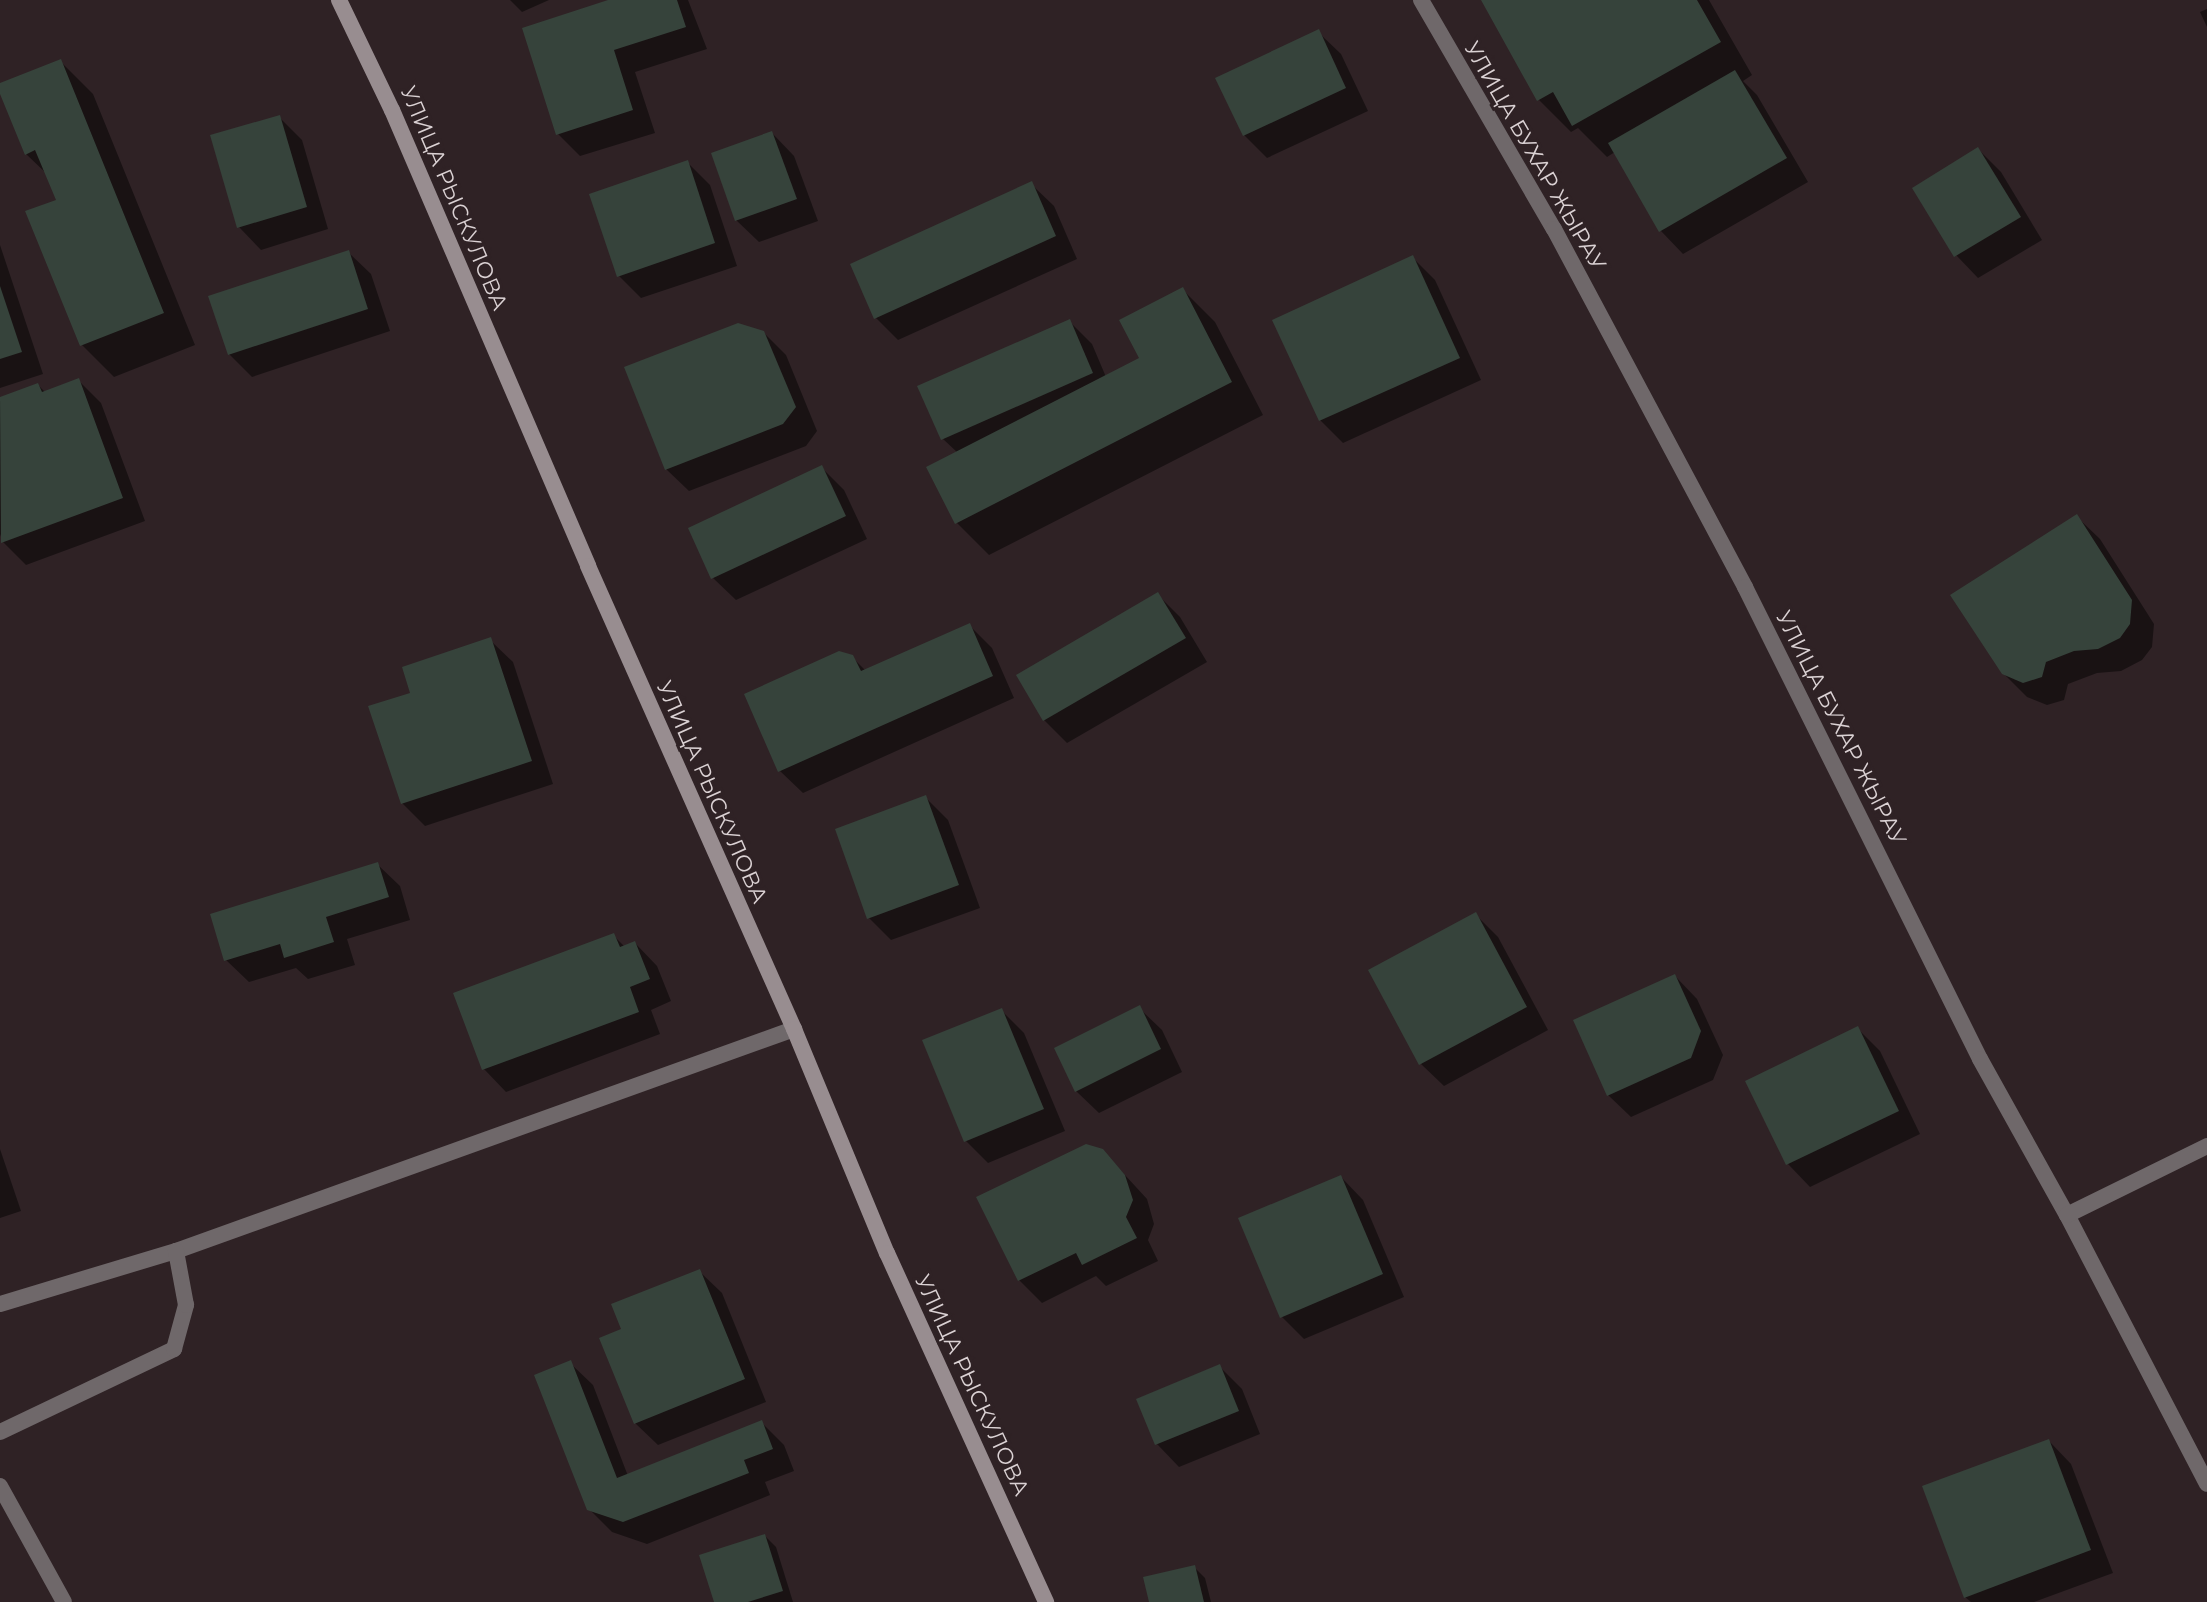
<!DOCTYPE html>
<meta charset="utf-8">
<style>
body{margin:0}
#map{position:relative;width:2207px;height:1602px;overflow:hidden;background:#2f2225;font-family:Montserrat,sans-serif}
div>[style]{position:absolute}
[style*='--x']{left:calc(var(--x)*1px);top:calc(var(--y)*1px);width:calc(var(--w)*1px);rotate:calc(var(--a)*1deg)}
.shadow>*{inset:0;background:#0007}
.building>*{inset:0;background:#36433b}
.street>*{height:16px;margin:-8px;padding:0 8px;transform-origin:8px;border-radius:8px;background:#6f686a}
.secondary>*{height:16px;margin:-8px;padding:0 8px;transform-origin:8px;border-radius:8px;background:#988d90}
span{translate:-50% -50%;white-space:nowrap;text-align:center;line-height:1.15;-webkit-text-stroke:6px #2f2225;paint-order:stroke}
.street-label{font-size:22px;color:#dbd2d4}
</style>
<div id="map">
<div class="shadow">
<div style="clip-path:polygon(510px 0,549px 0,522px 12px)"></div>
<div style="clip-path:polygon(615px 0,688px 0,707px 49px,635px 72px,655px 133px,580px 156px,558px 134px)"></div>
<div style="clip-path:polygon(1483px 0,1709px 0,1752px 75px,1743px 81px,1757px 95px,1808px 182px,1683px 254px,1661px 231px,1615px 152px,1607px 157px,1578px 128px,1571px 132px,1539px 100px)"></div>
<div style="clip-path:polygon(2207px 9px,2207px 27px,2200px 12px)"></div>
<div style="clip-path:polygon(1318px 32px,1341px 54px,1368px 111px,1267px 158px,1244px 135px)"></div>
<div style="clip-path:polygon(60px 61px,93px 94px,195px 345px,114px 377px,82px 345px,59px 201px,48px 175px,26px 154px,0 89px,0 86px)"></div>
<div style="clip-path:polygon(279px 117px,302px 140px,328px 229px,261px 250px,239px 227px)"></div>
<div style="clip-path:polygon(772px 133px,794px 156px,818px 221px,759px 242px,736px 220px)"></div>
<div style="clip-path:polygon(1978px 149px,2001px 172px,2042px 240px,1978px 278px,1956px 255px)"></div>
<div style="clip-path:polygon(687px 162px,710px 185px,737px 266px,641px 298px,618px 275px)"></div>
<div style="clip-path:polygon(1031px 184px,1054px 206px,1077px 259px,898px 340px,876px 318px)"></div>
<div style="clip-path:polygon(0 245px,43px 374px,0 388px)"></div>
<div style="clip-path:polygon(348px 252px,371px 274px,390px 331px,252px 377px,229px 354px)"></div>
<div style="clip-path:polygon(1413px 258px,1435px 280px,1481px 380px,1343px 443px,1320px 420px)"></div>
<div style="clip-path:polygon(1183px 290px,1215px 322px,1263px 415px,989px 555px,957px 523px,958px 453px,943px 439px,1069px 321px,1092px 344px,1106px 377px,1142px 358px)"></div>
<div style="clip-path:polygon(763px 332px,786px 355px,817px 431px,806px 446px,689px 491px,666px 469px)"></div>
<div style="clip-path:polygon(78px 380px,101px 403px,145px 521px,26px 565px,3px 542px,0 534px,0 399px,38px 385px,46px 393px)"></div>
<div style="clip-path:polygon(822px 468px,844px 490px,867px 539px,736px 600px,713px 578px)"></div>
<div style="clip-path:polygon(2077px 517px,2100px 539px,2154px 624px,2152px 647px,2142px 660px,2121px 671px,2097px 673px,2068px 684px,2064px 700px,2047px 705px,2027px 697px,2003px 673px)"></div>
<div style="clip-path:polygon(1158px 595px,1180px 617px,1207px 662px,1067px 743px,1044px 720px)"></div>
<div style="clip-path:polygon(969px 625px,992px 648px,1014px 698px,803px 793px,780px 771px,852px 657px,866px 671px)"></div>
<div style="clip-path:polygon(490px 640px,513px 662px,553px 784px,425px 826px,402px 803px)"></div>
<div style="clip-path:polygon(926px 798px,948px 820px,980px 908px,891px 940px,869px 918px)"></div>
<div style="clip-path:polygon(377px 864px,400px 886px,410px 920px,347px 939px,355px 965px,308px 979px,296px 968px,249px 982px,226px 960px)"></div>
<div style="clip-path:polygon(1476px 915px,1498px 937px,1548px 1030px,1444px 1086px,1421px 1064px)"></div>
<div style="clip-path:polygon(613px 935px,625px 947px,635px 943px,657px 966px,671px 1001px,651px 1010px,660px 1034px,506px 1092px,484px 1069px)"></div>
<div style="clip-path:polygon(1675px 976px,1697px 999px,1723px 1055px,1713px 1080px,1631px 1117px,1608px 1095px)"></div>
<div style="clip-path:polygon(1139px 1008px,1162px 1030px,1182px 1072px,1099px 1113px,1076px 1091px)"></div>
<div style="clip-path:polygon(1002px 1011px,1024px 1033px,1065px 1131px,988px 1163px,966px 1141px)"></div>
<div style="clip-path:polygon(1857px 1028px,1880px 1051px,1920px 1134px,1810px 1187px,1788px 1164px)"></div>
<div style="clip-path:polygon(0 1149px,21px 1211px,0 1218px)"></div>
<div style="clip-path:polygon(1102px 1150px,1147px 1199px,1154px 1224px,1148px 1240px,1158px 1261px,1106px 1286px,1096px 1276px,1042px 1303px,1019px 1280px)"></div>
<div style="clip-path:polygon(1341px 1177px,1363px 1200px,1404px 1297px,1304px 1339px,1282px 1317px)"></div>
<div style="clip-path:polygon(699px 1271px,722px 1293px,766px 1402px,658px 1445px,635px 1423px,624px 1330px)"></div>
<div style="clip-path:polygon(570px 1363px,593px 1385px,628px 1476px,762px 1423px,784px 1445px,794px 1471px,765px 1482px,770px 1495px,647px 1544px,612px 1532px,589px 1509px)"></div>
<div style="clip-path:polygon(1220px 1367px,1242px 1389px,1260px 1434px,1179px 1467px,1157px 1444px)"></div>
<div style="clip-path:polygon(2049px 1441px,2071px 1464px,2113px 1573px,2034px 1602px,1971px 1602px,1965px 1597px)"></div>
<div style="clip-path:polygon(765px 1536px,776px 1547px,793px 1602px,716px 1602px)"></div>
<div style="clip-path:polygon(1194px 1567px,1205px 1578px,1211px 1602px,1151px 1602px)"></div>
</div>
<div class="building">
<div style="clip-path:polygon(608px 0,677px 0,686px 27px,614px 50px,633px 110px,556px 135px,522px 28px)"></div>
<div style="clip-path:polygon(1481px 0,1697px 0,1721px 42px,1572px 126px,1553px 92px,1537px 101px)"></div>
<div style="clip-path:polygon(1319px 29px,1346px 88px,1243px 136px,1215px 78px)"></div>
<div style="clip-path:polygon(61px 59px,164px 313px,80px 346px,25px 211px,56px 200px,35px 150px,25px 155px,0 94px,0 83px)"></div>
<div style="clip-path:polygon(1735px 70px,1787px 158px,1659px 232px,1608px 143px)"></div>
<div style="clip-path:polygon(280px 115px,307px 207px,237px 228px,210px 135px)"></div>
<div style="clip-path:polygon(772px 131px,797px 199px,735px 221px,711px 153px)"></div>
<div style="clip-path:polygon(1978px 147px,2021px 217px,1954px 257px,1912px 188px)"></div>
<div style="clip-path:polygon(688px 160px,715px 243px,617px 277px,589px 194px)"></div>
<div style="clip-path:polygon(1032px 181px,1056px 236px,874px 319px,850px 264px)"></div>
<div style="clip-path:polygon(349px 250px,368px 309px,228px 355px,208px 296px)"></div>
<div style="clip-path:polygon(1413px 255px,1460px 358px,1319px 421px,1272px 320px)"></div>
<div style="clip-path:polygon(0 286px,22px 352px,0 359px)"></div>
<div style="clip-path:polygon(1183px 287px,1232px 382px,955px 524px,926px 467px,1139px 358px,1119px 320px)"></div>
<div style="clip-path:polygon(1070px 319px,1093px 373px,941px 440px,917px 386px)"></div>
<div style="clip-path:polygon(738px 323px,764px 331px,796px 407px,783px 424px,665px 470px,624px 367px)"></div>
<div style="clip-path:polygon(79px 378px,123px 498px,1px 543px,0 397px,38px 383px,42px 392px)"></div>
<div style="clip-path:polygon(822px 465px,846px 516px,711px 579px,688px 528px)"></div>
<div style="clip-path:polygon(2077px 514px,2132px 600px,2130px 624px,2120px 638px,2098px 649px,2074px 651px,2046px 662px,2042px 677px,2023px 683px,2002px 674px,1950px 595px)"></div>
<div style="clip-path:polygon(1158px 592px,1186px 638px,1043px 721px,1016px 675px)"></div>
<div style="clip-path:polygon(970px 623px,993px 676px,778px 772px,744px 694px,839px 651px,853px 655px,861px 671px)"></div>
<div style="clip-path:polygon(491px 637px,532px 761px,401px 804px,368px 706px,410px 693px,402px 667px)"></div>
<div style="clip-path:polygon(926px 795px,959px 885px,867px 919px,835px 829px)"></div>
<div style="clip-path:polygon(378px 862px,389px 897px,326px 917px,334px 942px,284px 958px,280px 944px,224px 961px,210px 914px)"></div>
<div style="clip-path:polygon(1476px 912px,1527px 1007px,1419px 1065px,1368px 970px)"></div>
<div style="clip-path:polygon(614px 933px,620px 947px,635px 941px,650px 979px,630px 987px,639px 1012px,482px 1070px,453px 993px)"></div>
<div style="clip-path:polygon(1675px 974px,1701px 1031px,1691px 1058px,1607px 1096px,1573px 1020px)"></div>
<div style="clip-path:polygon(1140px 1005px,1161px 1049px,1075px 1092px,1054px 1048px)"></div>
<div style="clip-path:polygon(1002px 1008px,1044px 1109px,964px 1142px,922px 1040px)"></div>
<div style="clip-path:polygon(1858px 1026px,1899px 1111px,1786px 1165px,1745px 1081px)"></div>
<div style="clip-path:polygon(1086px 1144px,1103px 1149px,1125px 1175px,1133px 1200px,1126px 1217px,1137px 1238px,1082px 1265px,1076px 1253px,1018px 1281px,976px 1197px)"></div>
<div style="clip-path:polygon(1341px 1175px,1383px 1274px,1280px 1318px,1238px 1218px)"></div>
<div style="clip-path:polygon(700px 1269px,745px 1379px,634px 1424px,599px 1338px,621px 1329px,611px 1304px)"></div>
<div style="clip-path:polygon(571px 1360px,617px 1478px,762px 1420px,773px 1449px,744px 1460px,749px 1473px,623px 1522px,587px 1510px,534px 1375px)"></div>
<div style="clip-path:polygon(1220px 1364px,1239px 1411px,1155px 1445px,1136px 1399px)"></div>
<div style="clip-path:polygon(2049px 1439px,2091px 1550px,1964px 1598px,1922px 1486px)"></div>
<div style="clip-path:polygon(765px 1534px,783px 1591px,748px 1602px,714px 1602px,699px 1555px)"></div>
<div style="clip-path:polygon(1195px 1565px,1204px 1602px,1149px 1602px,1143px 1577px)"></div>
</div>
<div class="street">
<div style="--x:1421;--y:0;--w:265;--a:59.9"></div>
<div style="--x:1554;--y:229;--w:406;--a:61.9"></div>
<div style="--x:1745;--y:587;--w:527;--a:63.53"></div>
<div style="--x:1980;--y:1059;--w:179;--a:60.9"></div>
<div style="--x:2067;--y:1215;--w:303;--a:62.5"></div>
<div style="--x:2067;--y:1215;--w:156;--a:-26.2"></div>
<div style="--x:0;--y:1304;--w:184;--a:-16.8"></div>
<div style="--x:176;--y:1251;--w:657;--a:-19.76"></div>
<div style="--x:0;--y:1432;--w:193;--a:-25.5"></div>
<div style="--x:174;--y:1349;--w:46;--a:-74.7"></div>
<div style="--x:186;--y:1305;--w:55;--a:-100.5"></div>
<div style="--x:0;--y:1486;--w:132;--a:61.1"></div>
</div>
<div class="secondary">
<div style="--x:339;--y:0;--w:122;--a:64.3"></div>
<div style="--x:392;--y:110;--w:496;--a:66.7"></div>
<div style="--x:588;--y:566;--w:507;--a:66.01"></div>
<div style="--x:794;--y:1029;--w:243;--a:67.5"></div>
<div style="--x:887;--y:1253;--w:384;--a:65.5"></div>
</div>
<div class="street-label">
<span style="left:1535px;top:156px;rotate:60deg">УЛИЦА БУХАР ЖЫРАУ</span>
<span style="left:454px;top:198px;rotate:67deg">УЛИЦА РЫСКУЛОВА</span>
<span style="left:1841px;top:728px;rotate:63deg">УЛИЦА БУХАР ЖЫРАУ</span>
<span style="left:712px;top:792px;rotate:66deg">УЛИЦА РЫСКУЛОВА</span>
<span style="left:972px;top:1385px;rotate:65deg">УЛИЦА РЫСКУЛОВА</span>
</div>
</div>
